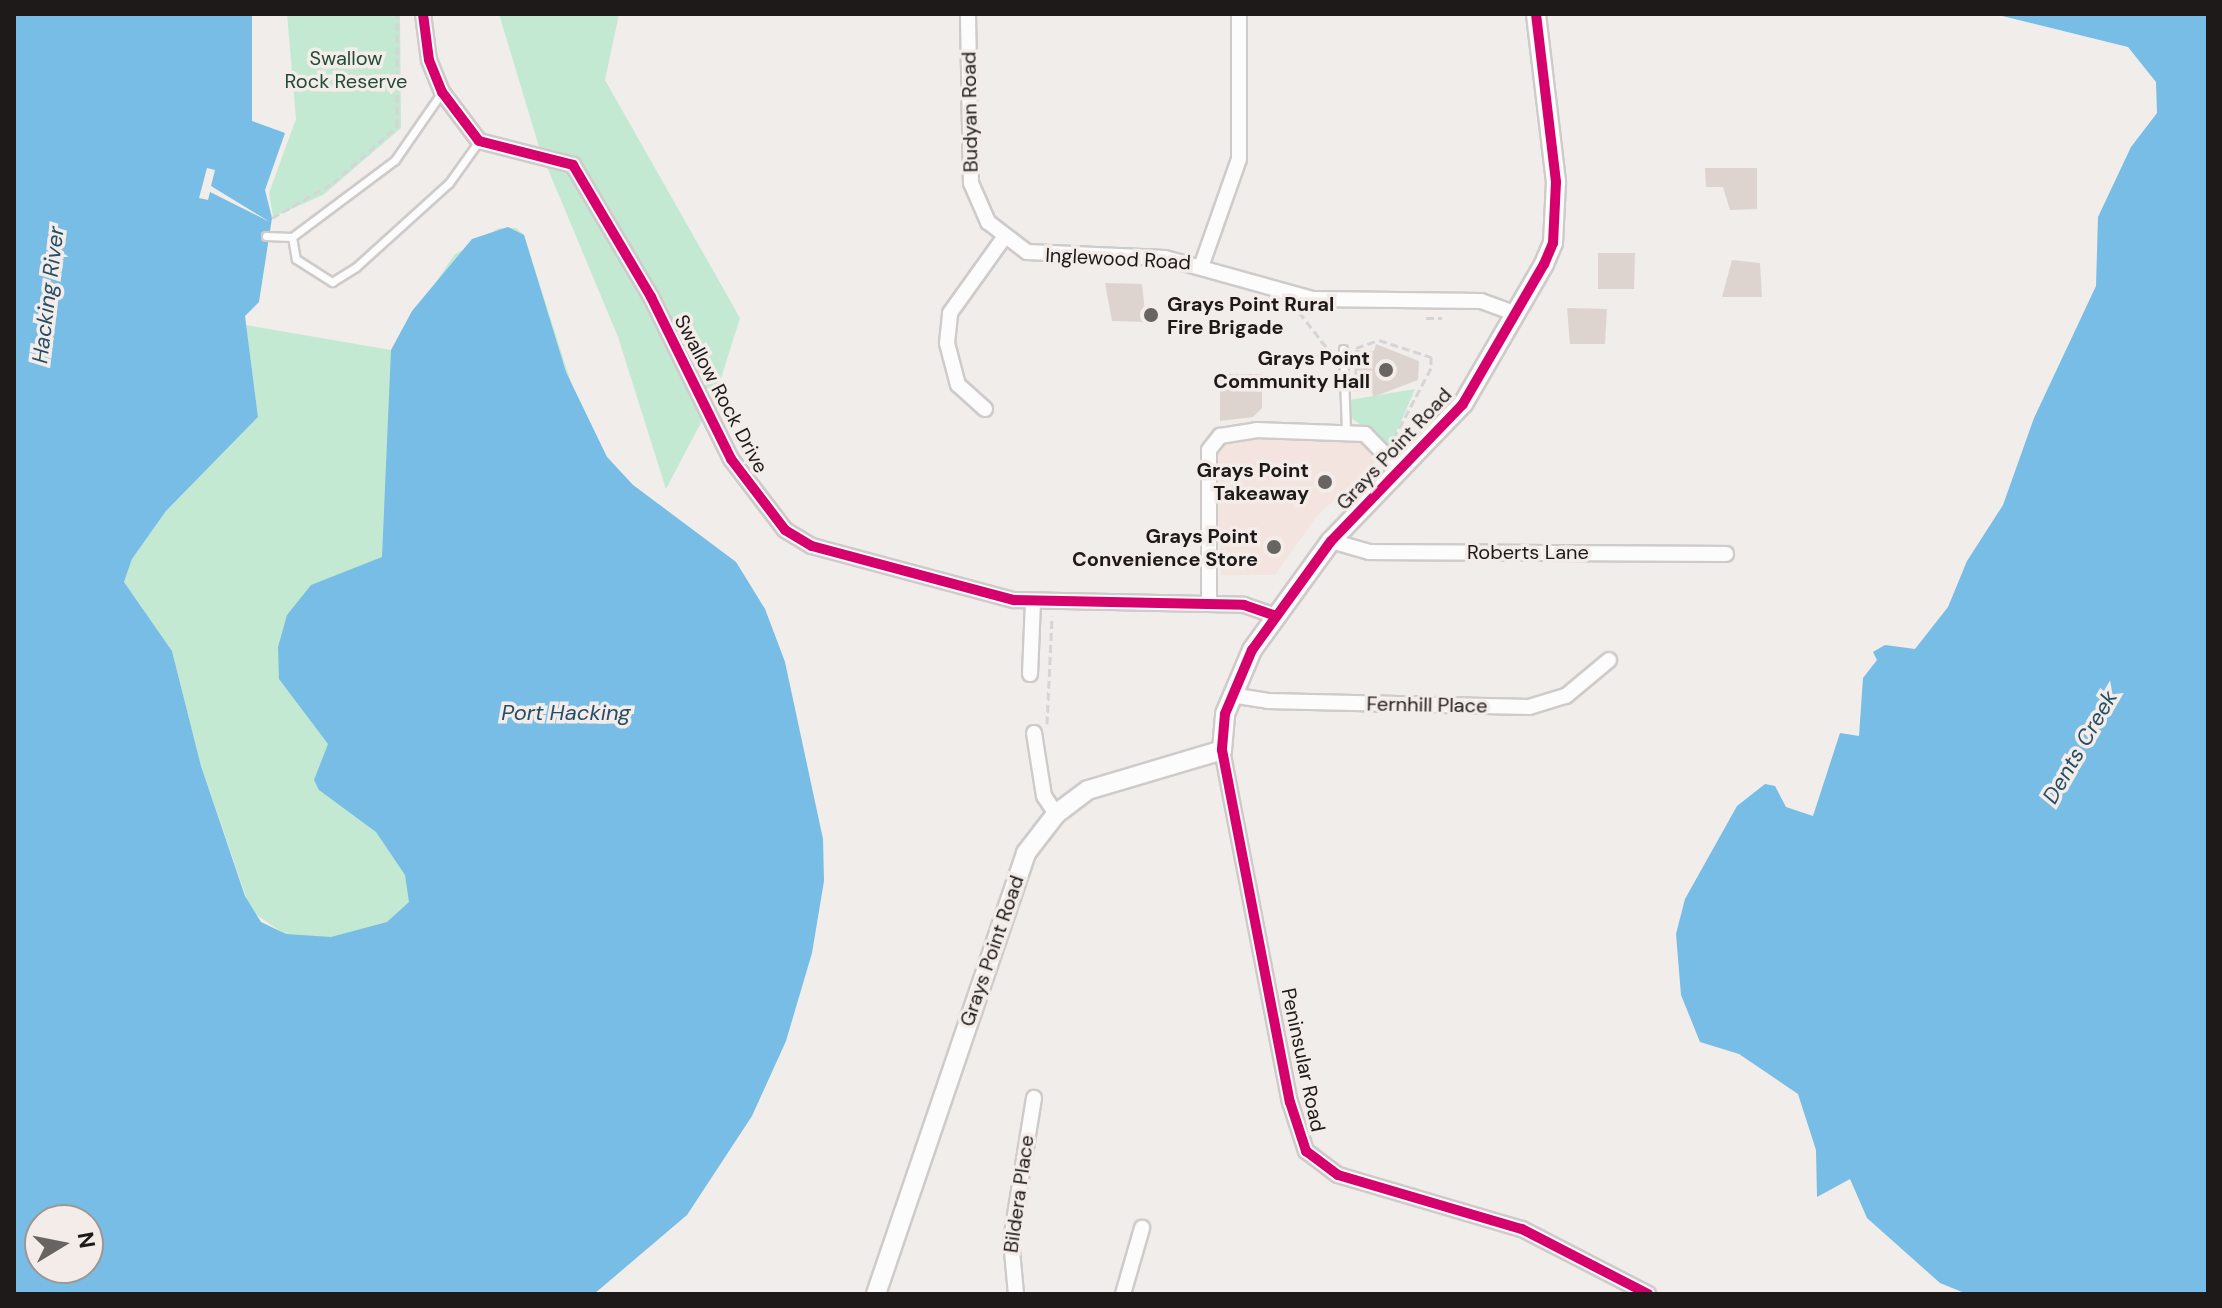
<!DOCTYPE html>
<style>
body{margin:0}
#map{position:relative;width:2222px;height:1308px;overflow:hidden;background:#f0edeb;font-family:"DM Sans",sans-serif}
div>[style]{position:absolute}
[style*='--x']{left:calc(var(--x)*1px);top:calc(var(--y)*1px);width:calc(var(--w)*1px);rotate:calc(var(--a)*1deg)}
.commercial>*{inset:0;background:#f4e4e0}
.green>*{inset:0;background:#c3e9d3}
.water>*{inset:0;background:#77bde5}
.pier>*{inset:0;background:#f0edeb}
.building>*{inset:0;background:#ddd4d0}
.path>*{height:3px;margin-top:-1.5px;transform-origin:0;background:repeating-linear-gradient(90deg,#d6d4d4 0 8px,transparent 0 12px)}
.roads{filter:drop-shadow(2px 0 #cecbca) drop-shadow(-2px 0 #cecbca) drop-shadow(0 2px #cecbca) drop-shadow(0 -2px #cecbca)}
.service>*{height:7px;margin:-3.5px;padding:0 3.5px;transform-origin:3.5px;border-radius:3.5px;background:#fdfcfc}
.minor>*{height:14px;margin:-7px;padding:0 7px;transform-origin:7px;border-radius:7px;background:#fdfcfc}
.tertiary>*{height:18px;margin:-9px;padding:0 9px;transform-origin:9px;border-radius:9px;background:#fdfcfc}
.cycleway>*{height:10px;margin:-5px;padding:0 5px;transform-origin:5px;border-radius:5px;background:#d6006c}
.dots>*{width:22px;height:22px;translate:-50% -50%;box-sizing:border-box;border:4px solid #f3ece8;border-radius:50%}
span{translate:-50% -50%;white-space:nowrap;text-align:center;line-height:1.15;-webkit-text-stroke:7px #f3ece8;paint-order:stroke}
.park-label{font-size:20px;color:#1f4c36}
.street-label{font-size:20px;color:#1d1a19}
.poi-label{font-size:20px;color:#1d1a19;font-weight:700}
.left{translate:0 -50%;text-align:left}
.right{translate:-100% -50%;text-align:right}
.water-label{font-size:22px;color:#244e67;font-style:italic}
.frame{position:absolute;inset:0;border:16px solid #1d1a19;pointer-events:none}
.north{position:absolute;left:24px;top:1204px;width:80px;height:80px;box-sizing:border-box;background:#f3ece8;border:2px solid #9d9895;border-radius:50%;rotate:80deg;font-size:22px;font-weight:700;line-height:32px;text-align:center;color:#1d1a19}
.north::after{content:'';display:block;margin:auto;width:28px;height:36px;background:#676462;clip-path:polygon(50% 0,100% 100%,50% 72%,0 100%)}
</style>
<div id="map">
<div class="commercial">
<div style="clip-path:polygon(1230px 435px,1361px 436px,1381px 456px,1316px 517px,1275px 575px,1221px 575px,1214px 449px)"></div>
</div>
<div class="green">
<div style="clip-path:polygon(287px 14px,400px 14px,401px 128px,323px 195px,273px 217px,269px 193px,296px 119px)"></div>
<div style="clip-path:polygon(499px 14px,619px 14px,605px 80px,740px 318px,716px 394px,666px 489px,618px 337px,540px 150px)"></div>
<div style="clip-path:polygon(499px 228px,516px 228px,524px 235px,574px 392px,607px 457px,633px 485px,736px 562px,765px 609px,785px 662px,578px 1137px,251px 911px,201px 766px,172px 651px,124px 582px,132px 559px,166px 511px,258px 417px,246px 325px,391px 350px,454px 255px)"></div>
<div style="clip-path:polygon(1415px 389px,1390px 447px,1350px 417px,1349px 400px)"></div>
</div>
<div class="water">
<div style="clip-path:polygon(evenodd,14px 14px,252px 14px,252px 121px,285px 133px,265px 190px,272px 218px,259px 302px,245px 316px,258px 417px,166px 511px,132px 559px,124px 582px,172px 651px,201px 766px,245px 896px,261px 922px,286px 934px,331px 937px,387px 922px,409px 902px,405px 875px,376px 832px,319px 790px,314px 780px,328px 744px,279px 679px,278px 647px,287px 615px,311px 585px,382px 557px,391px 350px,412px 311px,472px 239px,508px 227px,524px 235px,566px 372px,607px 457px,633px 485px,736px 562px,765px 609px,785px 662px,823px 839px,824px 881px,812px 953px,786px 1041px,752px 1116px,687px 1215px,594px 1294px,14px 1294px,14px 14px,40px 1220px,88px 1220px,88px 1268px,40px 1268px,40px 1220px)"></div>
<div style="clip-path:polygon(1994px 14px,2208px 14px,2208px 1294px,1967px 1294px,1940px 1283px,1867px 1218px,1850px 1179px,1817px 1197px,1816px 1150px,1798px 1094px,1739px 1054px,1700px 1042px,1681px 995px,1676px 934px,1685px 899px,1737px 806px,1765px 784px,1775px 786px,1786px 807px,1813px 816px,1840px 733px,1859px 736px,1863px 678px,1877px 660px,1873px 652px,1885px 645px,1915px 649px,1948px 607px,1967px 561px,2003px 505px,2034px 418px,2096px 286px,2098px 217px,2131px 147px,2157px 113px,2156px 82px,2128px 47px)"></div>
</div>
<div class="pier">
<div style="clip-path:polygon(207px 168px,215px 170px,211px 186px,270px 222px,210px 192px,208px 200px,199px 198px)"></div>
</div>
<div class="building">
<div style="clip-path:polygon(1705px 168px,1757px 168px,1757px 209px,1730px 210px,1723px 187px,1706px 187px)"></div>
<div style="clip-path:polygon(1598px 253px,1635px 253px,1634px 289px,1598px 289px)"></div>
<div style="clip-path:polygon(1732px 260px,1760px 263px,1762px 297px,1722px 297px)"></div>
<div style="clip-path:polygon(1105px 283px,1142px 284px,1146px 322px,1112px 321px)"></div>
<div style="clip-path:polygon(1567px 308px,1607px 309px,1605px 344px,1570px 344px)"></div>
<div style="clip-path:polygon(1376px 344px,1419px 361px,1418px 380px,1373px 397px,1372px 391px,1354px 392px,1355px 350px,1374px 351px)"></div>
<div style="clip-path:polygon(1220px 374px,1262px 374px,1262px 408px,1253px 417px,1220px 421px)"></div>
</div>
<div class="path">
<div style="--x:272;--y:218;--w:70;--a:-29.8"></div>
<div style="--x:333;--y:183;--w:86;--a:-41.7"></div>
<div style="--x:397;--y:126;--w:112;--a:-90"></div>
<div style="--x:1299;--y:312;--w:52;--a:52"></div>
<div style="--x:1426;--y:318;--w:16;--a:0"></div>
<div style="--x:1356;--y:348;--w:24;--a:-19"></div>
<div style="--x:1379;--y:340;--w:55;--a:18.1"></div>
<div style="--x:1431;--y:357;--w:11;--a:90"></div>
<div style="--x:1431;--y:368;--w:81;--a:117.8"></div>
<div style="--x:1047;--y:724;--w:108;--a:-87.3"></div>
</div>
<div class="roads">
<div class="service">
<div style="--x:442;--y:92;--w:83;--a:124.7"></div>
<div style="--x:395;--y:160;--w:129;--a:143.2"></div>
<div style="--x:292;--y:237;--w:22;--a:80"></div>
<div style="--x:296;--y:259;--w:43;--a:32.6"></div>
<div style="--x:332;--y:282;--w:28;--a:-32"></div>
<div style="--x:356;--y:267;--w:125;--a:-42.1"></div>
<div style="--x:449;--y:183;--w:52;--a:-54.5"></div>
<div style="--x:266;--y:236;--w:26;--a:2"></div>
<div style="--x:1343;--y:349;--w:82;--a:87.9"></div>
</div>
<div class="minor">
<div style="--x:423;--y:14;--w:46;--a:82.6"></div>
<div style="--x:429;--y:60;--w:35;--a:68"></div>
<div style="--x:442;--y:92;--w:61;--a:52.9"></div>
<div style="--x:479;--y:141;--w:97;--a:14.3"></div>
<div style="--x:573;--y:165;--w:153;--a:59.4"></div>
<div style="--x:651;--y:297;--w:181;--a:63.7"></div>
<div style="--x:731;--y:459;--w:89;--a:52.7"></div>
<div style="--x:785;--y:530;--w:31;--a:31"></div>
<div style="--x:812;--y:546;--w:209;--a:15"></div>
<div style="--x:1014;--y:600;--w:230;--a:1.2"></div>
<div style="--x:1244;--y:605;--w:34;--a:19"></div>
<div style="--x:968;--y:14;--w:169;--a:89"></div>
<div style="--x:971;--y:183;--w:43;--a:66.4"></div>
<div style="--x:988;--y:222;--w:49;--a:37.6"></div>
<div style="--x:1027;--y:252;--w:138;--a:2.5"></div>
<div style="--x:1165;--y:258;--w:154;--a:15.5"></div>
<div style="--x:1313;--y:299;--w:168;--a:0.7"></div>
<div style="--x:1481;--y:301;--w:37;--a:20"></div>
<div style="--x:1202;--y:264;--w:111;--a:-70.6"></div>
<div style="--x:1239;--y:159;--w:145;--a:-90"></div>
<div style="--x:985;--y:409;--w:36;--a:-138"></div>
<div style="--x:958;--y:385;--w:43;--a:-104.7"></div>
<div style="--x:947;--y:343;--w:30;--a:-84"></div>
<div style="--x:950;--y:313;--w:91;--a:-54.4"></div>
<div style="--x:1331;--y:541;--w:40;--a:16"></div>
<div style="--x:1369;--y:552;--w:357;--a:0.3"></div>
<div style="--x:1209;--y:604;--w:154;--a:-90"></div>
<div style="--x:1209;--y:450;--w:18;--a:-52"></div>
<div style="--x:1220;--y:436;--w:36;--a:-9"></div>
<div style="--x:1256;--y:430;--w:109;--a:2.1"></div>
<div style="--x:1365;--y:434;--w:50;--a:45.8"></div>
<div style="--x:1030;--y:674;--w:73;--a:-87.6"></div>
<div style="--x:1231;--y:695;--w:36;--a:9"></div>
<div style="--x:1267;--y:701;--w:262;--a:1.3"></div>
<div style="--x:1529;--y:707;--w:39;--a:-17"></div>
<div style="--x:1566;--y:696;--w:56;--a:-39.9"></div>
<div style="--x:1034;--y:733;--w:64;--a:81"></div>
<div style="--x:1044;--y:796;--w:22;--a:56"></div>
<div style="--x:1222;--y:750;--w:359;--a:79.1"></div>
<div style="--x:1290;--y:1102;--w:52;--a:71.9"></div>
<div style="--x:1306;--y:1151;--w:40;--a:37"></div>
<div style="--x:1338;--y:1175;--w:192;--a:16.4"></div>
<div style="--x:1522;--y:1229;--w:142;--a:27.3"></div>
<div style="--x:1016;--y:1294;--w:54;--a:-95.3"></div>
<div style="--x:1011;--y:1240;--w:144;--a:-80.8"></div>
<div style="--x:1123;--y:1294;--w:69;--a:-73.9"></div>
</div>
<div class="tertiary">
<div style="--x:876;--y:1294;--w:466;--a:-71.2"></div>
<div style="--x:1026;--y:853;--w:49;--a:-52.4"></div>
<div style="--x:1056;--y:814;--w:40;--a:-37"></div>
<div style="--x:1088;--y:790;--w:140;--a:-16.6"></div>
<div style="--x:1222;--y:750;--w:36;--a:-85"></div>
<div style="--x:1225;--y:714;--w:69;--a:-67.1"></div>
<div style="--x:1252;--y:650;--w:135;--a:-54.1"></div>
<div style="--x:1331;--y:541;--w:190;--a:-46.1"></div>
<div style="--x:1463;--y:404;--w:162;--a:-59.9"></div>
<div style="--x:1544;--y:264;--w:23;--a:-67"></div>
<div style="--x:1553;--y:243;--w:61;--a:-87.2"></div>
<div style="--x:1556;--y:182;--w:169;--a:-96.8"></div>
</div>
</div>
<div class="cycleway">
<div style="--x:423;--y:14;--w:46;--a:82.6"></div>
<div style="--x:429;--y:60;--w:35;--a:68"></div>
<div style="--x:442;--y:92;--w:61;--a:52.9"></div>
<div style="--x:479;--y:141;--w:97;--a:14.3"></div>
<div style="--x:573;--y:165;--w:153;--a:59.4"></div>
<div style="--x:651;--y:297;--w:181;--a:63.7"></div>
<div style="--x:731;--y:459;--w:89;--a:52.7"></div>
<div style="--x:785;--y:530;--w:31;--a:31"></div>
<div style="--x:812;--y:546;--w:209;--a:15"></div>
<div style="--x:1014;--y:600;--w:230;--a:1.2"></div>
<div style="--x:1244;--y:605;--w:34;--a:19"></div>
<div style="--x:1536;--y:14;--w:169;--a:83.2"></div>
<div style="--x:1556;--y:182;--w:61;--a:92.8"></div>
<div style="--x:1553;--y:243;--w:23;--a:113"></div>
<div style="--x:1544;--y:264;--w:162;--a:120.1"></div>
<div style="--x:1463;--y:404;--w:190;--a:133.9"></div>
<div style="--x:1331;--y:541;--w:135;--a:125.9"></div>
<div style="--x:1252;--y:650;--w:69;--a:112.9"></div>
<div style="--x:1225;--y:714;--w:36;--a:95"></div>
<div style="--x:1222;--y:750;--w:359;--a:79.1"></div>
<div style="--x:1290;--y:1102;--w:52;--a:71.9"></div>
<div style="--x:1306;--y:1151;--w:40;--a:37"></div>
<div style="--x:1338;--y:1175;--w:192;--a:16.4"></div>
<div style="--x:1522;--y:1229;--w:142;--a:27.3"></div>
</div>
<div class="dots">
<div style="left:1151px;top:315px;background:#676462"></div>
<div style="left:1386px;top:370px;background:#676462"></div>
<div style="left:1325px;top:482px;background:#676462"></div>
<div style="left:1274px;top:547px;background:#676462"></div>
</div>
<div class="park-label">
<span style="left:346px;top:70px">Swallow<br>Rock Reserve</span>
</div>
<div class="street-label">
<span style="left:970px;top:112px;rotate:-91deg">Budyan Road</span>
<span style="left:1118px;top:259px;rotate:3deg">Inglewood Road</span>
<span style="left:721px;top:394px;rotate:62deg">Swallow Rock Drive</span>
<span style="left:1394px;top:449px;rotate:-47deg">Grays Point Road</span>
<span style="left:1528px;top:552px">Roberts Lane</span>
<span style="left:1427px;top:705px;rotate:1deg">Fernhill Place</span>
<span style="left:992px;top:951px;rotate:-71deg">Grays Point Road</span>
<span style="left:1303px;top:1060px;rotate:78deg">Peninsular Road</span>
<span style="left:1019px;top:1194px;rotate:-82deg">Bildera Place</span>
</div>
<div class="poi-label">
<span class="left" style="left:1167px;top:316px">Grays Point Rural<br>Fire Brigade</span>
<span class="right" style="left:1370px;top:370px">Grays Point<br>Community Hall</span>
<span class="right" style="left:1309px;top:482px">Grays Point<br>Takeaway</span>
<span class="right" style="left:1258px;top:548px">Grays Point<br>Convenience Store</span>
</div>
<div class="water-label">
<span style="left:48px;top:295px;rotate:-83deg">Hacking River</span>
<span style="left:566px;top:713px">Port Hacking</span>
<span style="left:2080px;top:747px;rotate:-60deg">Dents Creek</span>
</div>
<div class="frame"></div>
<div class="north">N</div>
</div>
